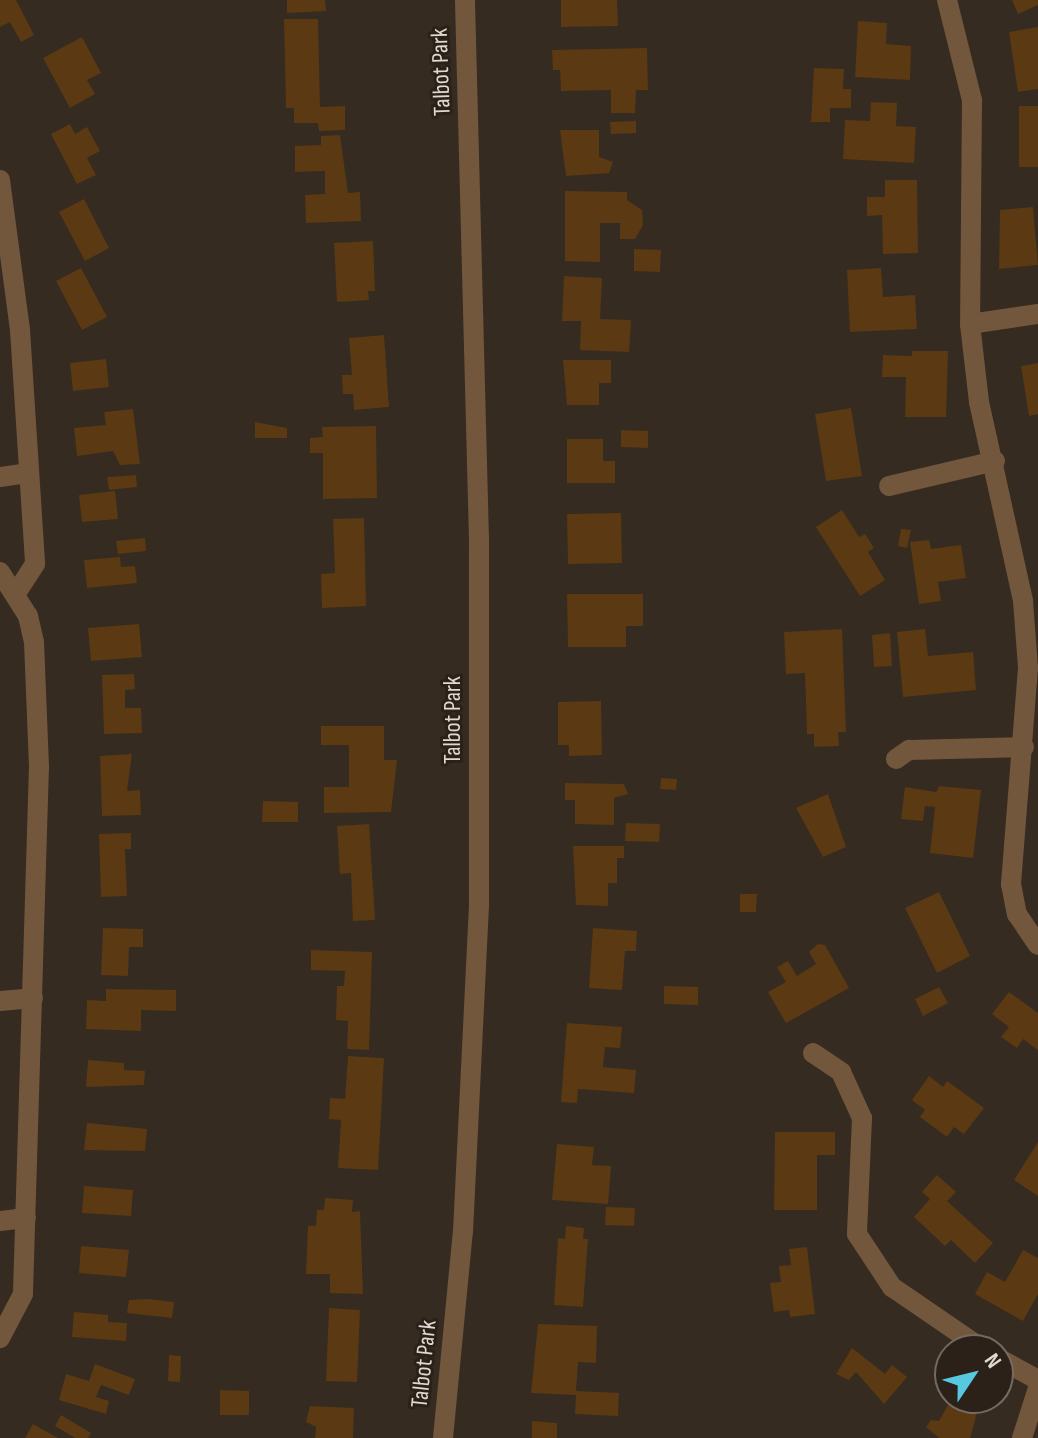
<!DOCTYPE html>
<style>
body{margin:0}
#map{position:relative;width:1038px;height:1438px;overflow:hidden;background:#352b21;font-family:"Sofia Sans Condensed",sans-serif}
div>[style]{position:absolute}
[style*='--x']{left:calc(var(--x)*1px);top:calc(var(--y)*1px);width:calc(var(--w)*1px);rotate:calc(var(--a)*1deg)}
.building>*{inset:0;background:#5a3913}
.street>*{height:20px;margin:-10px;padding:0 10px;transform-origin:10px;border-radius:10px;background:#72573d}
span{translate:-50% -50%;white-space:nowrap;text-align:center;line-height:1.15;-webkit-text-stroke:6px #2b2118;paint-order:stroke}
.street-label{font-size:24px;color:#dfd9d2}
.north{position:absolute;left:934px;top:1334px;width:80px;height:80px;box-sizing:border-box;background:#2b2118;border:2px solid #736b62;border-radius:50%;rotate:55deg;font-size:22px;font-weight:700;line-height:32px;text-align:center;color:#dfd9d2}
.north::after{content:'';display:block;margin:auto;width:28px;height:36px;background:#56c9e0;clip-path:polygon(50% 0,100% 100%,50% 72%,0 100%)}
</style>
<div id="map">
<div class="building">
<div style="clip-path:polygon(0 0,16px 0,34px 35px,21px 42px,10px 22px,0 27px)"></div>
<div style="clip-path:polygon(287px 0,325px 0,326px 11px,287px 13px)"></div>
<div style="clip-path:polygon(561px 0,617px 0,618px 26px,561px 27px)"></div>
<div style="clip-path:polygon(1012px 0,1038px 0,1038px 5px,1018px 14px)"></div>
<div style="clip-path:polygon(284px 19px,318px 19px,320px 107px,345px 106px,345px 130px,319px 131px,318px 123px,294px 123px,294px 108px,286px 108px)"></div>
<div style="clip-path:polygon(858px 21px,887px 23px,886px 44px,911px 46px,910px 80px,855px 77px)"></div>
<div style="clip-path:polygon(1038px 27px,1038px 89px,1018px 92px,1009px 32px)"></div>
<div style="clip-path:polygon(82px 37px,101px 73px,87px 80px,95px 94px,70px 108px,43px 58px)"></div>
<div style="clip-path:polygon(647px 48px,648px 90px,636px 90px,635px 113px,611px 113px,611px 90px,561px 91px,560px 70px,553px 70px,552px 50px)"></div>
<div style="clip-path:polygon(814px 68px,844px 69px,843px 89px,851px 89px,851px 108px,830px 108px,830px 122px,811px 122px)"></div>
<div style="clip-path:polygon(871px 102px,897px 103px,896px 126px,916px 127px,914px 163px,843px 159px,845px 120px,870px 121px)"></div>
<div style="clip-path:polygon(1019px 106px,1038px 106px,1038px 167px,1019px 167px)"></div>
<div style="clip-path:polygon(636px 121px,636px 133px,611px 134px,610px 122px)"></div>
<div style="clip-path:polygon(70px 124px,75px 134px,87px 127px,100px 151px,87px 158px,96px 175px,77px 184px,51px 134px)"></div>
<div style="clip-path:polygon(560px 130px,599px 130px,599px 157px,613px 162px,609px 173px,566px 176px)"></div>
<div style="clip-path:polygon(340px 135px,348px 193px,360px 192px,361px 221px,306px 223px,305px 195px,325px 194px,325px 171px,295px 172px,295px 146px,321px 145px,321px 136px)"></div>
<div style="clip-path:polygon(885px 180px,917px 180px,918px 253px,883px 254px,882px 215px,867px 216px,867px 197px,885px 197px)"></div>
<div style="clip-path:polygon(565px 191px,627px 192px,627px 200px,642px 210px,643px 225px,635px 239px,620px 239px,620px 223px,600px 223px,600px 262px,565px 261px)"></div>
<div style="clip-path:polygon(84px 199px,109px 248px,85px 261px,59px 212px)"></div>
<div style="clip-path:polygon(1033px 207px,1038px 265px,999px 269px,1000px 210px)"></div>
<div style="clip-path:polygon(373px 241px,375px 291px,368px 291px,369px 300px,337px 302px,334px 243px)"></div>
<div style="clip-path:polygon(634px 249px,661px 250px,660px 272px,634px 271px)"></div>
<div style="clip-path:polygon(81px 268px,107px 317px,82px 330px,56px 281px)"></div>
<div style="clip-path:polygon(881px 268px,883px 297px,915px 295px,917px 329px,850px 332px,847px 270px)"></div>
<div style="clip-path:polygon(564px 276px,602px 278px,600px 319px,631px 320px,629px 352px,580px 350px,581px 321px,562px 321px)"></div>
<div style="clip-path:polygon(384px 335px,389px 407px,354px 410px,353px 394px,343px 394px,342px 375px,352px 375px,349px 338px)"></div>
<div style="clip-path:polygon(912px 351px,948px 351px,946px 417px,905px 417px,906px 377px,882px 377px,883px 355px,912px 356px)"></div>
<div style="clip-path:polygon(106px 359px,109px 387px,73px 391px,70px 363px)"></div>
<div style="clip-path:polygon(563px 360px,611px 360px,611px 383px,599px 383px,599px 405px,567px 405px)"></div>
<div style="clip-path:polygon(1038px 363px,1038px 414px,1029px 416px,1021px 366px)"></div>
<div style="clip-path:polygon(851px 408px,862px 476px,826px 481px,815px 414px)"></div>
<div style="clip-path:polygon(133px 409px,140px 464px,120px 465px,113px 451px,77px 456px,74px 428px,106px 425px,104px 412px)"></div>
<div style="clip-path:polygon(255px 422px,287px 428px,287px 438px,255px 438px)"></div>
<div style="clip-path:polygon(376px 426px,377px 498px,323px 499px,323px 453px,310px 453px,310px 438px,323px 437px,322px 427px)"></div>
<div style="clip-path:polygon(621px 430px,648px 431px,648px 448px,621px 447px)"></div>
<div style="clip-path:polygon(567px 439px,603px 439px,603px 461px,615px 461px,615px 483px,567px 483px)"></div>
<div style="clip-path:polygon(136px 475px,137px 487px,109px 490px,107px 477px)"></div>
<div style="clip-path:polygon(115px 491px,118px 519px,82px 522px,79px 495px)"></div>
<div style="clip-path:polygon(842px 510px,859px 537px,865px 534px,874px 548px,868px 552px,885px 580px,860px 596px,816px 527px)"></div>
<div style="clip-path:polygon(621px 513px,622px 563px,568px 564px,567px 514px)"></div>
<div style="clip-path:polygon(364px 518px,366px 606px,322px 608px,321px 574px,335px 573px,333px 519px)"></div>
<div style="clip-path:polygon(901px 529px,911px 530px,907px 548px,898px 546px)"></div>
<div style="clip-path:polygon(145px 538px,146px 551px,118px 554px,116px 541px)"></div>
<div style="clip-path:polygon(929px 540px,931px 549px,961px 545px,966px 578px,938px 582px,941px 601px,919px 604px,910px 542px)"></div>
<div style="clip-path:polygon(120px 557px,121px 567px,135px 566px,137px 583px,87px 588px,84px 560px)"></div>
<div style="clip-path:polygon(567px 594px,643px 594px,643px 626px,626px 626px,626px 647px,568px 647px)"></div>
<div style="clip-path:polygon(139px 624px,142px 657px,91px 661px,88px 628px)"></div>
<div style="clip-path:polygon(842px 629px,846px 732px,838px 732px,839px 746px,814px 747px,814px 734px,807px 734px,805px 673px,786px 674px,784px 632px)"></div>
<div style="clip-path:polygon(925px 629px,928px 656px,973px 652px,976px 690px,903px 697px,897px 632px)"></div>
<div style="clip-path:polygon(890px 633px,892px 666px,874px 667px,872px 635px)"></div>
<div style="clip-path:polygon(134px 674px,135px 689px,125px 690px,125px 708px,141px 708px,142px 733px,104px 734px,102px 675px)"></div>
<div style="clip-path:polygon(601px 701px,602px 755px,569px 756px,569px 745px,558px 745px,558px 702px)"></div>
<div style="clip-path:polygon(321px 726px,384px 726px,384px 760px,397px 760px,391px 812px,324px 813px,324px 787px,349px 787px,349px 745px,321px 745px)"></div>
<div style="clip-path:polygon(132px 754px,127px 791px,140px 790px,141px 815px,102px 816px,100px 756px)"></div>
<div style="clip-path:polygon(661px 778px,677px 779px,676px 790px,660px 789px)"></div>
<div style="clip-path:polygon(565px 783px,624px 784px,628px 794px,614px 798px,614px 825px,575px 824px,575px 800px,565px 800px)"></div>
<div style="clip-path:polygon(939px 786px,981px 790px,973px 858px,930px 853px,935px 807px,925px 806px,923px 821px,901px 819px,905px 787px,936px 792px)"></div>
<div style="clip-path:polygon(828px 794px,846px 847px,823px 857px,796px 808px)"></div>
<div style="clip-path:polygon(263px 801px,298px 802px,298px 822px,262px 822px)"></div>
<div style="clip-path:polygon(626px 823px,660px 824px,659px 842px,625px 841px)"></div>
<div style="clip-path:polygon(369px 824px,375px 920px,353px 921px,351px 873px,340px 874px,337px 826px)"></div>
<div style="clip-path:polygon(131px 833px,131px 849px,125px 849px,127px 896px,101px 897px,99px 834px)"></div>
<div style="clip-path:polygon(573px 846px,624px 846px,624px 858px,617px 858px,617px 883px,608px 883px,608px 906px,576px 905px)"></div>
<div style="clip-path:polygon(939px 892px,970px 956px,937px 973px,905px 908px)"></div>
<div style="clip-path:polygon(740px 894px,757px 894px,756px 912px,740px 912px)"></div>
<div style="clip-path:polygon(103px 928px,143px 929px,143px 947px,129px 947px,128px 976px,101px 975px)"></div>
<div style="clip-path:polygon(593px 928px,637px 931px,636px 951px,625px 951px,622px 990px,589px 988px)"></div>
<div style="clip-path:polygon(818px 944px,825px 945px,849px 988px,786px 1023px,768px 992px,786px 982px,777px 967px,788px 961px,797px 976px,816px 964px,809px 952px)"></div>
<div style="clip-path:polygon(311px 950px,372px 952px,369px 1050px,347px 1049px,348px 1021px,336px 1020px,337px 986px,344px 986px,345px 971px,311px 970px)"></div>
<div style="clip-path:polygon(664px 986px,698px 987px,698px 1005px,664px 1004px)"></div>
<div style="clip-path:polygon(939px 987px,948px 1003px,923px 1016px,915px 999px)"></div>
<div style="clip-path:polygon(106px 989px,176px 990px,176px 1011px,141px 1010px,141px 1031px,86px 1029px,87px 1000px,106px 1001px)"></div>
<div style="clip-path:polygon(1009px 992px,1038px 1013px,1038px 1050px,1023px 1039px,1017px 1048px,1001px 1037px,1009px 1027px,992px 1014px)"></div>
<div style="clip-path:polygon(567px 1023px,622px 1027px,620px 1048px,605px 1047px,603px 1067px,636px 1070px,634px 1093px,578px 1089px,577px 1103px,561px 1102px)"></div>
<div style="clip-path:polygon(348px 1056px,384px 1058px,378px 1170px,338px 1168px,341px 1120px,329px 1119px,330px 1098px,345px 1099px)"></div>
<div style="clip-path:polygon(88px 1060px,124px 1063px,124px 1070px,145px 1071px,144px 1085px,86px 1087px)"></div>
<div style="clip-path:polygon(929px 1076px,943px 1087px,947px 1081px,984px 1108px,964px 1134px,954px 1127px,947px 1137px,920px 1117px,925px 1110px,912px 1100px)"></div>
<div style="clip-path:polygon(87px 1123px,147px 1129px,145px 1151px,84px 1150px)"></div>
<div style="clip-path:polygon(775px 1132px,835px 1132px,835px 1155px,817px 1155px,817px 1210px,774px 1210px)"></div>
<div style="clip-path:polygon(1038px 1142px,1038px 1196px,1014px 1180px)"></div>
<div style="clip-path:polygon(557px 1144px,594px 1147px,592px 1165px,611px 1166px,608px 1204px,552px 1200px)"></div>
<div style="clip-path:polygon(937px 1175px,956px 1192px,947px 1201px,993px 1243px,975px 1263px,951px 1240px,945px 1246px,914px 1217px,930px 1199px,922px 1192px)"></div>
<div style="clip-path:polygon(84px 1186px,133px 1190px,131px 1216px,82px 1213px)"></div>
<div style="clip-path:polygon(325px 1198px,353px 1200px,352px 1212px,360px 1211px,363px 1294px,330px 1293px,330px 1274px,306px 1274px,308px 1226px,316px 1226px,317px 1210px,324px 1210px)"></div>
<div style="clip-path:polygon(606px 1207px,635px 1208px,634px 1226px,605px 1225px)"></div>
<div style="clip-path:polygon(566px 1226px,584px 1228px,583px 1239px,588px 1239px,583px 1307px,554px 1305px,558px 1238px,565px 1239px)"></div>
<div style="clip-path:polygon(81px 1246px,129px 1250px,126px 1277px,79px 1273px)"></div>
<div style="clip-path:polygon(807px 1247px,815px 1314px,790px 1317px,789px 1310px,774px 1312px,770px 1283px,781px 1282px,779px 1266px,791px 1265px,789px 1249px)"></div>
<div style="clip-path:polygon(1023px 1250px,1038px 1258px,1038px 1294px,1023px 1321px,975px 1294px,987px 1272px,1005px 1282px)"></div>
<div style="clip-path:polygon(149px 1299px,174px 1302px,172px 1318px,127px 1313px,129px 1300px)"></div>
<div style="clip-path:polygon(329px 1308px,360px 1310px,357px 1382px,326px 1381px)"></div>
<div style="clip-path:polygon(74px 1312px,108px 1315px,108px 1322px,127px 1323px,126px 1341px,72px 1337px)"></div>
<div style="clip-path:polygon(538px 1324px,597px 1326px,596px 1363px,578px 1362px,576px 1391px,619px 1393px,618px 1416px,575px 1414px,576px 1395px,531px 1393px)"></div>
<div style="clip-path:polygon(852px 1348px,885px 1374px,892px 1365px,907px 1377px,884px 1404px,856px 1372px,849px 1380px,836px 1374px)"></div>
<div style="clip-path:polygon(169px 1355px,181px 1356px,180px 1382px,168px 1381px)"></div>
<div style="clip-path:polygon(95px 1364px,135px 1379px,129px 1395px,101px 1385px,96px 1397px,109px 1401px,106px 1414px,59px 1400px,66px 1374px,89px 1381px)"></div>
<div style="clip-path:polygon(220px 1390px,249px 1391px,249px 1415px,220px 1415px)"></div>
<div style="clip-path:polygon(952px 1398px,980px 1402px,970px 1438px,939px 1438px,926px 1427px,931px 1420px,939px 1421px)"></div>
<div style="clip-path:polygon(310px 1406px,354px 1408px,353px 1438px,315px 1438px,316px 1427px,306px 1422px)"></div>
<div style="clip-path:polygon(61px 1415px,91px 1433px,88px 1438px,75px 1438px,55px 1426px)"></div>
<div style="clip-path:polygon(532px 1421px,557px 1423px,557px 1438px,532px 1438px)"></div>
<div style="clip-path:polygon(33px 1424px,58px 1438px,25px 1438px)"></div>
</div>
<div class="street">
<div style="--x:947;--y:0;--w:103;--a:76"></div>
<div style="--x:972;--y:100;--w:224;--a:90.5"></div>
<div style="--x:970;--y:324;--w:79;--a:83.4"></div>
<div style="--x:979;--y:402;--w:204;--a:77.5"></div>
<div style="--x:1023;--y:601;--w:67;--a:85.7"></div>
<div style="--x:1028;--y:668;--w:217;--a:94.5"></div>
<div style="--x:1011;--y:884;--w:31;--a:79"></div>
<div style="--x:1017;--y:914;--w:37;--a:56"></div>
<div style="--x:0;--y:180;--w:151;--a:82.4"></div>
<div style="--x:20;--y:330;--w:234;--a:86.3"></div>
<div style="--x:35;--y:564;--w:35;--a:123"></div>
<div style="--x:970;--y:324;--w:69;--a:-8.4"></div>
<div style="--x:0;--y:477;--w:29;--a:-8"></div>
<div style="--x:889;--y:486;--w:109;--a:-13.3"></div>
<div style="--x:0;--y:572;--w:52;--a:57.5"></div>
<div style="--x:28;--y:616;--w:27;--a:77"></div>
<div style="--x:34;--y:642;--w:124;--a:87.7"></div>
<div style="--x:39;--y:766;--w:528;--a:91.74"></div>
<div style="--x:23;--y:1294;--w:50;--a:117.6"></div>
<div style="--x:896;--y:759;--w:16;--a:-35"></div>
<div style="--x:909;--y:750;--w:115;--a:-1.5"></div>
<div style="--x:0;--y:1001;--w:33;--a:-5"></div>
<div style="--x:813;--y:1053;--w:34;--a:34"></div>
<div style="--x:841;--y:1072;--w:51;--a:65.5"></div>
<div style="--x:862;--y:1118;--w:116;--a:92.5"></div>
<div style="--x:857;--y:1234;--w:64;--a:56.6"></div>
<div style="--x:892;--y:1287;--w:112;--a:34.4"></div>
<div style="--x:0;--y:1221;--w:26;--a:-7"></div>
<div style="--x:998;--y:1358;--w:46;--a:28.8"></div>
<div style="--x:443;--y:1438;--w:207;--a:-84.5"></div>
<div style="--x:463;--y:1232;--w:326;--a:-87.2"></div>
<div style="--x:479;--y:906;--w:366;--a:-90"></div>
<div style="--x:479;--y:540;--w:540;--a:-91.49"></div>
<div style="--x:1022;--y:1438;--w:52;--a:-72.3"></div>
</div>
<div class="street-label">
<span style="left:441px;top:72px;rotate:-92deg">Talbot Park</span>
<span style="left:453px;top:720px;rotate:-90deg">Talbot Park</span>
<span style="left:424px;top:1364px;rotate:-84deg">Talbot Park</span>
</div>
<div class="north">N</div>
</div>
